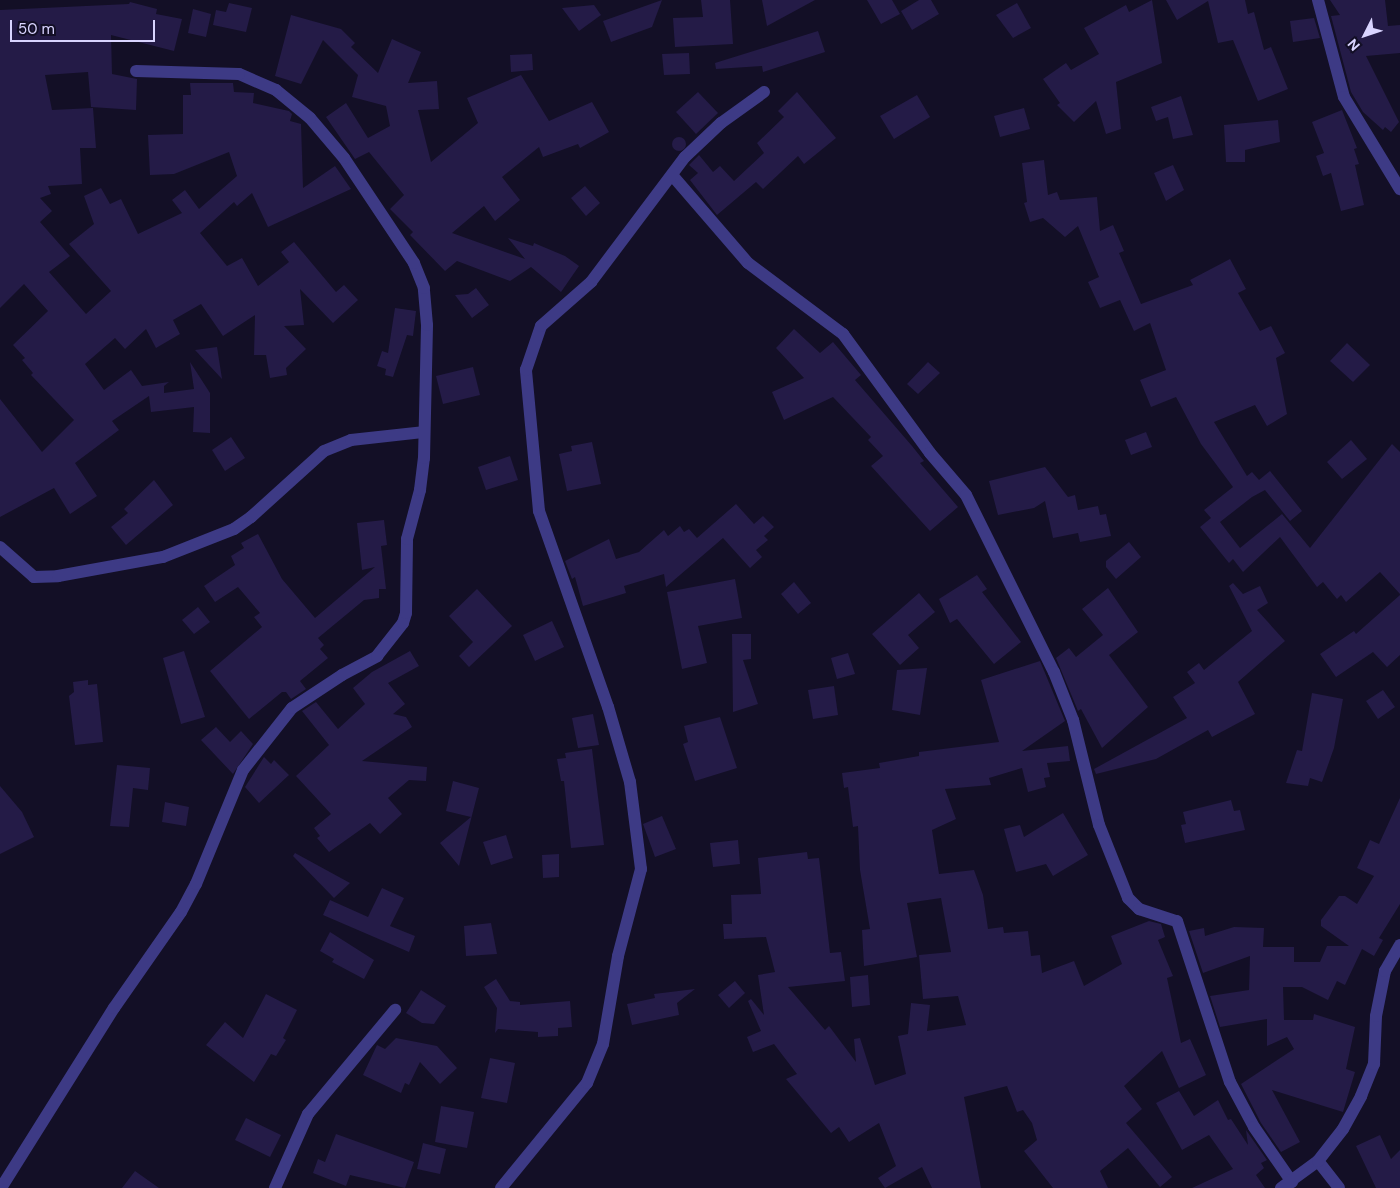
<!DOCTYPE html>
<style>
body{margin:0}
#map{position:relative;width:1400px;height:1188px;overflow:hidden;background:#130f26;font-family:"DM Sans",sans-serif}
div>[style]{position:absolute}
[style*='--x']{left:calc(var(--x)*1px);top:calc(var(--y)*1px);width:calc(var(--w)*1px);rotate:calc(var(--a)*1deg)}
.building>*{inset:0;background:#241b47}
.round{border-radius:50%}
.street>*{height:12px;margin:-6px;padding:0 6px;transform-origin:6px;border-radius:6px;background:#3d3a85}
span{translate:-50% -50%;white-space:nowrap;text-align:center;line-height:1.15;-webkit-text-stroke:4.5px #130f26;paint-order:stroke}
.north{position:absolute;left:1340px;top:10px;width:50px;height:50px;-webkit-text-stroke:4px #130f26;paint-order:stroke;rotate:229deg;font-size:14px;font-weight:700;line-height:20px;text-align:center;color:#d9d4ff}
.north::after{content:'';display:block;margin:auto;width:18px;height:22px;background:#d9d4ff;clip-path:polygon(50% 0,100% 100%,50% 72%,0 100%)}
.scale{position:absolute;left:10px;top:20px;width:145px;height:22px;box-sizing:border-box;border:2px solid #d9d4ff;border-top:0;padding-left:6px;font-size:15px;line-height:18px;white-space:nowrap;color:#d9d4ff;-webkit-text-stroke:4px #130f26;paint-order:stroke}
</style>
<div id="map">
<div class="building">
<div style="clip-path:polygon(662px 0,652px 27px,611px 42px,603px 21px)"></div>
<div style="clip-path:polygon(701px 0,730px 0,733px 44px,675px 47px,673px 18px,703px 17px)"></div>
<div style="clip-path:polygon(762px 0,815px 0,767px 26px)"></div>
<div style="clip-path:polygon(867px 0,892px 0,900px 14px,881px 24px)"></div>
<div style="clip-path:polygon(919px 0,931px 0,939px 14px,912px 30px,901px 11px)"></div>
<div style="clip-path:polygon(1152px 0,1162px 63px,1116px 82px,1121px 129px,1106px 134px,1096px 101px,1074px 122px,1057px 105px,1060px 103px,1043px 79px,1066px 63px,1071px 70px,1099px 54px,1084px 28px,1126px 5px,1129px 12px)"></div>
<div style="clip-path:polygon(1166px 0,1245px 0,1248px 14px,1254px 12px,1264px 50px,1271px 47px,1288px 89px,1258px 101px,1233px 40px,1218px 43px,1208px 1px,1177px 20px)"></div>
<div style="clip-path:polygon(1330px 0,1385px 0,1388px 26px,1400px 25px,1400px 53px,1366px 56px,1399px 122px,1391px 132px,1385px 127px,1383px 130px,1363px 112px,1351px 92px,1331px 16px,1340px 15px)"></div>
<div style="clip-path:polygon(130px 2px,157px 9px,156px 14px,182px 19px,174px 51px,111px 35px,112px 74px,137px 79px,136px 110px,91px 107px,88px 72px,45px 75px,52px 110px,93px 108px,96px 148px,80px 148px,82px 184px,48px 186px,51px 194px,40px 198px,52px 211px,40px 222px,70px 256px,49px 272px,86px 314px,111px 291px,69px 244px,94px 224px,84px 196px,101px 188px,110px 204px,121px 199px,138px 234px,182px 213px,172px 200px,185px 190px,199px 209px,237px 176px,229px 152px,174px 174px,150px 175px,148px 135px,183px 134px,183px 95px,191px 95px,190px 83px,233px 83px,234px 92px,254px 93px,253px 103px,289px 111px,292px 114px,290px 121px,301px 124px,303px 188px,335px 166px,351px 189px,268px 227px,252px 193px,237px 206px,234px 202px,200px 233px,227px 266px,242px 258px,258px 286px,289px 262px,281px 252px,294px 242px,336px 292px,344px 285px,358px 300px,333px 323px,300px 289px,304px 325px,284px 326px,306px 349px,286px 368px,287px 375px,270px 378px,266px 355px,254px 355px,255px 315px,223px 336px,201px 304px,173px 320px,180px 334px,156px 348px,146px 329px,125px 349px,115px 338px,85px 364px,104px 390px,131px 370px,142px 386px,169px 382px,164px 386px,164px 393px,194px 389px,190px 362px,210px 393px,210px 433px,193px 432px,194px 407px,151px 412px,149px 396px,112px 421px,119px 430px,75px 463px,97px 496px,70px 514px,54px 488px,0 517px,0 399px,42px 452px,74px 420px,31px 375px,33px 373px,22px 360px,25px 358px,13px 345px,48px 311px,24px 284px,0 308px,0 10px,129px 4px)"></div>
<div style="clip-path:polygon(229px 3px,252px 8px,246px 32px,213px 25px,216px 10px,226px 12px)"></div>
<div style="clip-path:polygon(1017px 3px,1031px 28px,1013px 38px,996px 15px)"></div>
<div style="clip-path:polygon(594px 5px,601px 15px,579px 31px,562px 8px)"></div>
<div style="clip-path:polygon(193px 9px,211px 14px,206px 37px,188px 33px)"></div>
<div style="clip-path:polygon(291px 15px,341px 29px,355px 43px,351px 47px,378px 73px,392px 39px,421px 52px,408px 83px,437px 81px,439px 109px,418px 110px,431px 162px,478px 123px,467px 98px,521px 75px,549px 121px,592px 102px,609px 132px,580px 148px,578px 144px,543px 157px,539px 147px,502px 177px,520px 200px,495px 221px,484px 206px,452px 233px,525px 259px,508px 238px,533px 246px,534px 243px,565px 256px,579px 266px,561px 292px,531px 267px,510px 281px,457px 261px,445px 271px,410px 235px,413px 232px,390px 209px,404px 195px,369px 152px,355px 159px,326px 117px,346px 103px,368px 138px,390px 126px,386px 106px,352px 97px,358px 75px,323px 40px,301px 84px,275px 76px)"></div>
<div style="clip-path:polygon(1314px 18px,1320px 38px,1293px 42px,1290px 21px)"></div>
<div style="clip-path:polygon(818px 31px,825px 52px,763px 72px,762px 66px,716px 69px,715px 63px)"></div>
<div style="clip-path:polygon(689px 53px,690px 74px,664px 75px,662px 54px)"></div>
<div style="clip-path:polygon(532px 54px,533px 70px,511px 72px,510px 55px)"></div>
<div style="clip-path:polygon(698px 92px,718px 113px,696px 134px,676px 112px)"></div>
<div style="clip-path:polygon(797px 92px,836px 138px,804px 164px,798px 156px,763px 189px,756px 182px,717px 215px,690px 180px,698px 173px,689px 165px,699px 155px,713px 172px,720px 166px,734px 181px,764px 153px,757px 143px,784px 117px,778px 111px)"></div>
<div style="clip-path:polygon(917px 95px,930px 117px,894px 139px,880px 116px)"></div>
<div style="clip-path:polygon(1181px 96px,1193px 135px,1173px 139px,1168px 117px,1156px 121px,1151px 107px)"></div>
<div style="clip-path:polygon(1024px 108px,1030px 129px,1000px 137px,994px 116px)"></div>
<div style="clip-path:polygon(1342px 110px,1357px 148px,1354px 149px,1359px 164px,1355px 165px,1364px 205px,1341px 211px,1331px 173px,1323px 176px,1316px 156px,1324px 153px,1312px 122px)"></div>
<div style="clip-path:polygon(1278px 120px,1280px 142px,1245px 150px,1245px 162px,1226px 162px,1224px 125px)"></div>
<div class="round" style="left:672px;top:137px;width:14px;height:14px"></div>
<div style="clip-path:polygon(1044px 160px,1048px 195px,1057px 192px,1060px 200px,1097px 197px,1100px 231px,1113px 225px,1124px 251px,1119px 253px,1141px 304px,1193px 285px,1190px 280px,1230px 259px,1246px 289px,1238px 293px,1260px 331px,1271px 326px,1285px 353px,1276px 358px,1287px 414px,1267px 426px,1255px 405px,1214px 422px,1247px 476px,1252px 472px,1259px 480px,1270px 471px,1302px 511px,1290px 521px,1265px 490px,1252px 497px,1220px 522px,1240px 548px,1282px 514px,1310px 548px,1392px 444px,1400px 452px,1400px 594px,1380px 572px,1346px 602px,1341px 595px,1337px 599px,1323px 582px,1317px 587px,1280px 537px,1243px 572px,1233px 559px,1229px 563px,1200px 527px,1211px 518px,1204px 510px,1233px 487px,1201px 444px,1176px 397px,1151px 407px,1140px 380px,1166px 370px,1150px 323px,1134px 331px,1120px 300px,1100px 308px,1088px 282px,1099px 277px,1078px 226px,1065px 237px,1043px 218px,1030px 222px,1024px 203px,1027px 202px,1022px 163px)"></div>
<div style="clip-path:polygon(1173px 165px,1184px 190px,1166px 201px,1154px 173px)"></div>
<div style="clip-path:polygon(585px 186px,600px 203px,586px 216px,571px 198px)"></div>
<div style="clip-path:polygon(476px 288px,489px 305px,472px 318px,455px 295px,468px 294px)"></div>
<div style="clip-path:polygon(395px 308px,416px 311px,413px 336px,407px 335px,393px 377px,385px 375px,386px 369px,377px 366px,382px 351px,388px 353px)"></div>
<div style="clip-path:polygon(794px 329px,820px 353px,833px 342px,861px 375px,855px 380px,912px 446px,924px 461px,920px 463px,958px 507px,930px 531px,871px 466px,883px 456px,868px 440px,871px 437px,833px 397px,784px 420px,772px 392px,804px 378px,776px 348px)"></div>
<div style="clip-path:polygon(1347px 343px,1370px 365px,1353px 382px,1330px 361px)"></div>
<div style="clip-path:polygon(217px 347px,222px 379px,195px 350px)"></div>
<div style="clip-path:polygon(928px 362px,940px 373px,918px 394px,907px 384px)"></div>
<div style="clip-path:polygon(473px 367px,480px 395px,443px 404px,436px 376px)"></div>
<div style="clip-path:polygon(1146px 432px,1152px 447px,1131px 455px,1125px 440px)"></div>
<div style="clip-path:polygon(231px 437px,245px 458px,225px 471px,212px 450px)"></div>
<div style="clip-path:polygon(1351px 440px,1367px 459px,1342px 479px,1327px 462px)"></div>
<div style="clip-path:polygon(592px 442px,601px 484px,567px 491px,559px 454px,572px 451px,571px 446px)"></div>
<div style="clip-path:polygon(510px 456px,518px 480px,486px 490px,478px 467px)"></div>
<div style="clip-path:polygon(1045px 467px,1068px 497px,1075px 495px,1078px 510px,1098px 506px,1100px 515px,1106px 514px,1111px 536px,1080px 542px,1078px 533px,1053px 538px,1045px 501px,1034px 508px,998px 515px,989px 481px)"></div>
<div style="clip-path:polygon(154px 480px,173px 505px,126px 545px,111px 527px,128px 513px,124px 509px)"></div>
<div style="clip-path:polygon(736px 504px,754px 524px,763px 516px,774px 527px,764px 536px,768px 540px,756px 550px,762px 557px,750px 568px,723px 538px,666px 587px,664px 574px,624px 586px,626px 593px,583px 606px,575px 577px,572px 579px,565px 561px,609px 539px,616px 559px,639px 552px,664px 530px,668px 536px,680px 526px,684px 532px,689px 529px,697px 538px)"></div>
<div style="clip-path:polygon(384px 520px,387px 545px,381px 546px,386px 589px,379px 589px,379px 598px,364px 600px,318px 638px,324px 645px,320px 649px,328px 658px,300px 681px,306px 689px,291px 699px,286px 692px,282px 692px,249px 719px,210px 671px,262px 627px,254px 617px,260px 613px,238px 587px,215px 602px,204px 586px,235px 565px,231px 556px,244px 548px,241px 543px,258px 534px,282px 579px,315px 618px,375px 567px,362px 570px,357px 523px)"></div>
<div style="clip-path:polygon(1129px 542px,1141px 557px,1116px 579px,1106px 567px,1106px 561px)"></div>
<div style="clip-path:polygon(977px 575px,987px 589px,982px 592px,1021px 642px,994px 664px,957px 619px,950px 623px,939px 599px)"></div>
<div style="clip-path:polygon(735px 579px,742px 618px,698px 626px,707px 663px,682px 669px,667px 592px)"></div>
<div style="clip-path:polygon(794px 582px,811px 603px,798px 614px,781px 594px)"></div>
<div style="clip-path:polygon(1233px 583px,1243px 594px,1260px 586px,1268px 603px,1257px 610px,1285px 641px,1238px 682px,1255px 714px,1212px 737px,1208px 730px,1156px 759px,1096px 774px,1094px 769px,1187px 718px,1173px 697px,1195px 683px,1187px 672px,1199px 663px,1204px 670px,1252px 631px,1229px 586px)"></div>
<div style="clip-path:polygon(1108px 588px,1138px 632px,1109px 655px,1148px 707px,1102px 748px,1081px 709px,1078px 711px,1056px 658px,1069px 648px,1076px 657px,1103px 635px,1082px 609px)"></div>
<div style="clip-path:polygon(477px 589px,512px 626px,469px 667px,459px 656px,473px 642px,449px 616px)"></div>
<div style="clip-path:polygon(919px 593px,935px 612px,908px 635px,919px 648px,900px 665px,872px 634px)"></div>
<div style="clip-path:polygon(1400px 595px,1400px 655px,1387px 667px,1373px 652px,1336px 677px,1320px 654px,1354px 631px,1356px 634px)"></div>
<div style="clip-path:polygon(198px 607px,210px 622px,194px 634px,182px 620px)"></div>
<div style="clip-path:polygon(552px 621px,564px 647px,535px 661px,523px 635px)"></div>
<div style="clip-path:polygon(732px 634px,751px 634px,751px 659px,743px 660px,758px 704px,733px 712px)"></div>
<div style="clip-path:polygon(184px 651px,205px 717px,181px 724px,163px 658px)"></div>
<div style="clip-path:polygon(410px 651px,419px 666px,388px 683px,405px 704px,393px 714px,406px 717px,412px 727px,362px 761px,427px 767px,426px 781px,409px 780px,388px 798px,402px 814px,380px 834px,370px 823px,329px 852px,317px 838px,320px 836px,314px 828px,331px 814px,296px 776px,329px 745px,302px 711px,316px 702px,338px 729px,365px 704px,353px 688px,372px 672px)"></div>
<div style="clip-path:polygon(848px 653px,855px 674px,837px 679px,831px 658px)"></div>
<div style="clip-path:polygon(1040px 661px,1065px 721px,1022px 751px,1068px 746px,1070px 761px,1047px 763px,1050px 777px,1044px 778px,1046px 787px,1028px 792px,1022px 768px,989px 778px,991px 785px,945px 789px,956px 819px,932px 830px,939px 874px,974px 870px,983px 895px,988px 929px,1003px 927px,1004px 933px,1028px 931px,1031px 956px,1040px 955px,1042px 973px,1074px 961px,1084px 986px,1122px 964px,1111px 936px,1149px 921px,1161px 924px,1165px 937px,1158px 940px,1173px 976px,1167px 978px,1181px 1043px,1190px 1039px,1206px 1075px,1179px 1088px,1162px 1051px,1124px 1086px,1142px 1109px,1126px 1123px,1172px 1177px,1160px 1187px,1128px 1148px,1100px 1171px,1108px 1188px,1053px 1188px,1024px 1151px,1037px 1140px,1032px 1123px,1023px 1110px,1017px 1112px,1007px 1086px,964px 1097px,981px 1188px,932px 1188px,922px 1167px,885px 1188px,878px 1178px,896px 1166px,879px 1123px,849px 1142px,839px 1127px,831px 1133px,786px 1079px,797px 1074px,774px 1044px,753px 1052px,747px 1037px,761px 1031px,748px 1001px,751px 999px,764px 1015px,758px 975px,775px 972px,766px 937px,724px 939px,723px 924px,732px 924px,731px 895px,761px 894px,758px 858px,807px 852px,808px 859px,819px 858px,830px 953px,841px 952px,845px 981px,788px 987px,825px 1030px,829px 1026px,856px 1062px,854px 1039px,860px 1038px,875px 1085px,906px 1074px,898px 1036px,908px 1034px,911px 1003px,930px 1005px,927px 1031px,966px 1025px,958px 996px,923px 999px,919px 955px,951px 952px,941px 898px,907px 903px,917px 957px,864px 966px,862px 930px,870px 929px,860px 870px,858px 826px,853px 827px,848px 787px,844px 788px,842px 773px,880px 768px,879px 763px,919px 756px,919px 752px,999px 742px,981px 680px)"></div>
<div style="clip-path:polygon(927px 668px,920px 715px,892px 710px,897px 670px)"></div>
<div style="clip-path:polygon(88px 680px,88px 685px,97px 684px,103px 742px,75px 745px,69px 696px,74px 692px,73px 682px)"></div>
<div style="clip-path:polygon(834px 686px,838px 715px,813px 719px,808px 690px)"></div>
<div style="clip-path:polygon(1383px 690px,1395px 707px,1378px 719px,1366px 701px)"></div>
<div style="clip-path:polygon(1312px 693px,1343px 699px,1334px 748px,1322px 782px,1310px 778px,1308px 786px,1286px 783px,1297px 750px,1302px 751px)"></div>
<div style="clip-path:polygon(593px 714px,599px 745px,578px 748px,572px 718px)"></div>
<div style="clip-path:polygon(720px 717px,737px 768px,695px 781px,683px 744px,688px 742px,684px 726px)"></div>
<div style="clip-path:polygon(216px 727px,230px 742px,241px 731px,253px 744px,233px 774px,201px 740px)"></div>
<div style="clip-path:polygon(592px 749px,604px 845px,571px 848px,564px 781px,561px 781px,557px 759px,566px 758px,565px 753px)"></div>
<div style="clip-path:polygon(264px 757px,271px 764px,274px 760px,289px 775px,259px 803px,245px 787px)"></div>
<div style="clip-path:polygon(117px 765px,150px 768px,148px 790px,133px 788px,129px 827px,110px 826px)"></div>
<div style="clip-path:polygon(453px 781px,479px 788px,459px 866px,440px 843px,471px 817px,446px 811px)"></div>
<div style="clip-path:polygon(0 786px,22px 812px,34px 837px,0 854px)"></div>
<div style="clip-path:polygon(1400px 798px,1400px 904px,1379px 938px,1383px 940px,1374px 956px,1362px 949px,1345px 985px,1337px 981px,1328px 1000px,1302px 987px,1283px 987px,1284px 1020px,1313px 1020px,1314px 1014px,1355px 1027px,1346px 1069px,1355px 1072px,1343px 1112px,1272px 1090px,1300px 1142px,1281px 1152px,1261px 1123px,1241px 1084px,1294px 1049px,1287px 1037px,1267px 1046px,1267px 1019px,1220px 1027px,1210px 996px,1249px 990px,1250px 956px,1203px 973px,1189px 931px,1204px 928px,1205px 936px,1234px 927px,1264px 928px,1263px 947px,1294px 947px,1294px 962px,1320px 962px,1327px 946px,1349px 946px,1321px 926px,1321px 920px,1339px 896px,1345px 896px,1357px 904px,1374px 876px,1357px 868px,1370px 840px,1379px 844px)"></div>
<div style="clip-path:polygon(1231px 800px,1234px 811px,1240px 810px,1245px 830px,1185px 843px,1181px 825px,1186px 824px,1183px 812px)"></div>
<div style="clip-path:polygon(165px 802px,189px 807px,186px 826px,162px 822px)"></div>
<div style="clip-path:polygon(1063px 813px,1088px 855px,1053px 876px,1046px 864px,1016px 872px,1004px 829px,1020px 825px,1024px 837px)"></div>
<div style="clip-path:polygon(662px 816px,676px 849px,655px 857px,643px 824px)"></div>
<div style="clip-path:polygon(506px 835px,513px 858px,491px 865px,483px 842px)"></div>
<div style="clip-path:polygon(738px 840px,740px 864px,713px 867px,710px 843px)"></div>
<div style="clip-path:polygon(295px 853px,350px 883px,334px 898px,293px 856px)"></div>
<div style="clip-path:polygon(559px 854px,559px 877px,543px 878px,542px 855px)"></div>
<div style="clip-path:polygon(382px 888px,404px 898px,390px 926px,415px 936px,409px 952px,323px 915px,330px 900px,368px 917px)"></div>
<div style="clip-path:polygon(491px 923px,497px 954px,466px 956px,464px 926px)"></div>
<div style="clip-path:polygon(330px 932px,374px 960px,364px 979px,332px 962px,334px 959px,320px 951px)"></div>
<div style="clip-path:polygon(868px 975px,870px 1005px,852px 1007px,850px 977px)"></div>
<div style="clip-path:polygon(496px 979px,510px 1001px,520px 1002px,520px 1005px,570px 1001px,572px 1027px,558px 1028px,558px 1036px,538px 1037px,538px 1032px,498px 1029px,495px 1033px,497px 1008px,484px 987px)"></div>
<div style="clip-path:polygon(735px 981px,745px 993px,729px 1008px,718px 995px)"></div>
<div style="clip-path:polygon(695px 989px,677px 1003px,679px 1015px,632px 1025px,627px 1004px,655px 998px,654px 994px)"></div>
<div style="clip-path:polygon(421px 990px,446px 1006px,434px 1024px,422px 1023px,406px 1013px)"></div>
<div style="clip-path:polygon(266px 994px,297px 1010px,283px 1038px,286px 1040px,276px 1056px,271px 1054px,254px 1082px,206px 1045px,225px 1022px,243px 1038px)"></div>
<div style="clip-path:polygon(396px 1038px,437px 1046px,457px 1068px,440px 1084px,420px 1062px,409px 1085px,405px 1083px,401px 1093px,363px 1075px,377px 1045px,385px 1049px)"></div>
<div style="clip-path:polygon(490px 1058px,515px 1063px,507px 1103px,481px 1098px)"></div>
<div style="clip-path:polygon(1179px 1091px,1194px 1116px,1218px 1100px,1228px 1120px,1231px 1119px,1248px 1145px,1246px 1130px,1267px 1160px,1261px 1163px,1264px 1168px,1256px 1175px,1265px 1188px,1192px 1188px,1233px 1169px,1209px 1135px,1182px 1150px,1156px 1103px)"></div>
<div style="clip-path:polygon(441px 1106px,474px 1112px,467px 1148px,435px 1142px)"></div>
<div style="clip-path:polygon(246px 1118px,281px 1135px,270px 1157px,235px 1140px)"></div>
<div style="clip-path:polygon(336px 1134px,414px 1162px,405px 1188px,350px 1175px,346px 1186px,313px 1173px,318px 1159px,325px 1162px)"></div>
<div style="clip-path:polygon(1380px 1135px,1391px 1159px,1400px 1150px,1400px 1188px,1376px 1188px,1356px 1146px)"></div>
<div style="clip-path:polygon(423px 1143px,446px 1149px,440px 1174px,417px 1169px)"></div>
<div style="clip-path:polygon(135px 1171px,159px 1188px,122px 1188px)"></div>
</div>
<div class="street">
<div style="--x:1318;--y:0;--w:100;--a:75"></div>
<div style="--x:1344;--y:97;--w:108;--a:58.7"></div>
<div style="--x:672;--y:175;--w:116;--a:49.2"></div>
<div style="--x:748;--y:263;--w:119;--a:36.8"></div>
<div style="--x:843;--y:334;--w:147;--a:53.8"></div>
<div style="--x:930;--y:453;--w:55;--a:49.4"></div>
<div style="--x:966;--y:495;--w:198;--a:63.6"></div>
<div style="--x:1054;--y:672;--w:52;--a:68.4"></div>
<div style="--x:1073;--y:720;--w:108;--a:76.1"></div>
<div style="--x:1099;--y:825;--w:79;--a:68.3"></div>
<div style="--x:1128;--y:898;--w:16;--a:45"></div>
<div style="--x:1139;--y:909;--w:40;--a:18"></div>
<div style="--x:1177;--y:921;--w:169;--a:71.8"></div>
<div style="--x:1230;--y:1082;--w:51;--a:61.9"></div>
<div style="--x:1254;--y:1127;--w:67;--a:55.4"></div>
<div style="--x:0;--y:547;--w:45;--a:41.4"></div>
<div style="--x:34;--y:577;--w:24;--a:-2"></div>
<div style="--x:58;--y:576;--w:107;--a:-10.3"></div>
<div style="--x:163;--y:557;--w:76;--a:-21.5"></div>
<div style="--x:234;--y:529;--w:21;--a:-35"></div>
<div style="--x:251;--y:517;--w:98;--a:-42.1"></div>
<div style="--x:324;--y:451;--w:29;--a:-22"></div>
<div style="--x:351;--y:440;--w:72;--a:-6.3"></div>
<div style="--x:1318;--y:1161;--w:34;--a:52"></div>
<div style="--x:1;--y:1188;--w:213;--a:-57.9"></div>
<div style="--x:114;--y:1008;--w:117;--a:-55.1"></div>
<div style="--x:181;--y:912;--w:32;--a:-62"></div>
<div style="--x:196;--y:884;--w:123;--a:-67.6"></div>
<div style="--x:243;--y:770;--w:79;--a:-51.7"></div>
<div style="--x:292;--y:708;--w:60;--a:-33.4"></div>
<div style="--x:342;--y:675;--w:40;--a:-28"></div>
<div style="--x:377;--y:656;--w:42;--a:-51.8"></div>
<div style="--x:403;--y:623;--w:10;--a:-73"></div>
<div style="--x:406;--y:613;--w:74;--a:-89.2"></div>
<div style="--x:407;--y:539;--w:51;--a:-75.1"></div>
<div style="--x:420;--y:490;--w:32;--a:-83"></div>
<div style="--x:424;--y:458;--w:133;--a:-88.7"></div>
<div style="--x:427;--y:325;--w:37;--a:-95"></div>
<div style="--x:424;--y:288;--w:27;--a:-112"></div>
<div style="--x:414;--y:263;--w:126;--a:-123.7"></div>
<div style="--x:344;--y:158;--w:52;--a:-130.4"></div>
<div style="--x:310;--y:118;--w:44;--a:-140.5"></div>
<div style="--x:276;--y:90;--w:40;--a:-156.6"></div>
<div style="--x:239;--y:74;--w:103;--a:-178.3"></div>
<div style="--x:275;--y:1188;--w:81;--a:-66"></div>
<div style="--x:308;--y:1114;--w:136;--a:-50.1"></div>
<div style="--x:501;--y:1188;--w:136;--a:-50.7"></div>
<div style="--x:587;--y:1083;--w:42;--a:-67.7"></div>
<div style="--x:603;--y:1044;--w:89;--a:-80.3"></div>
<div style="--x:618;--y:956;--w:90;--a:-75.2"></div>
<div style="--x:641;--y:869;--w:88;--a:-97.2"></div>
<div style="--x:630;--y:782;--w:78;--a:-106.3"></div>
<div style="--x:608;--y:707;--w:208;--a:-109.4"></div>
<div style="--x:539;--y:511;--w:142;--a:-95.3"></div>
<div style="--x:526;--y:370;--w:46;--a:-71.2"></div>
<div style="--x:541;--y:326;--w:67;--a:-41.3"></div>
<div style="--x:591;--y:282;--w:156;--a:-53.1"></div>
<div style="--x:685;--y:157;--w:50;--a:-43.4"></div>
<div style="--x:721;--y:123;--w:53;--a:-35.8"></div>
<div style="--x:1281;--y:1188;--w:46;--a:-36.1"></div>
<div style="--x:1318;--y:1161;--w:41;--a:-52"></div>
<div style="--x:1343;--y:1129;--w:38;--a:-61"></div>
<div style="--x:1361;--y:1096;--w:35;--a:-68"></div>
<div style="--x:1374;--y:1064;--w:48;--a:-87.6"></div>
<div style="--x:1376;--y:1016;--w:46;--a:-78.7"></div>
<div style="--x:1385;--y:971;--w:30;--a:-60"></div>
</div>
<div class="north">N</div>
<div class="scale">50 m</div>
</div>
